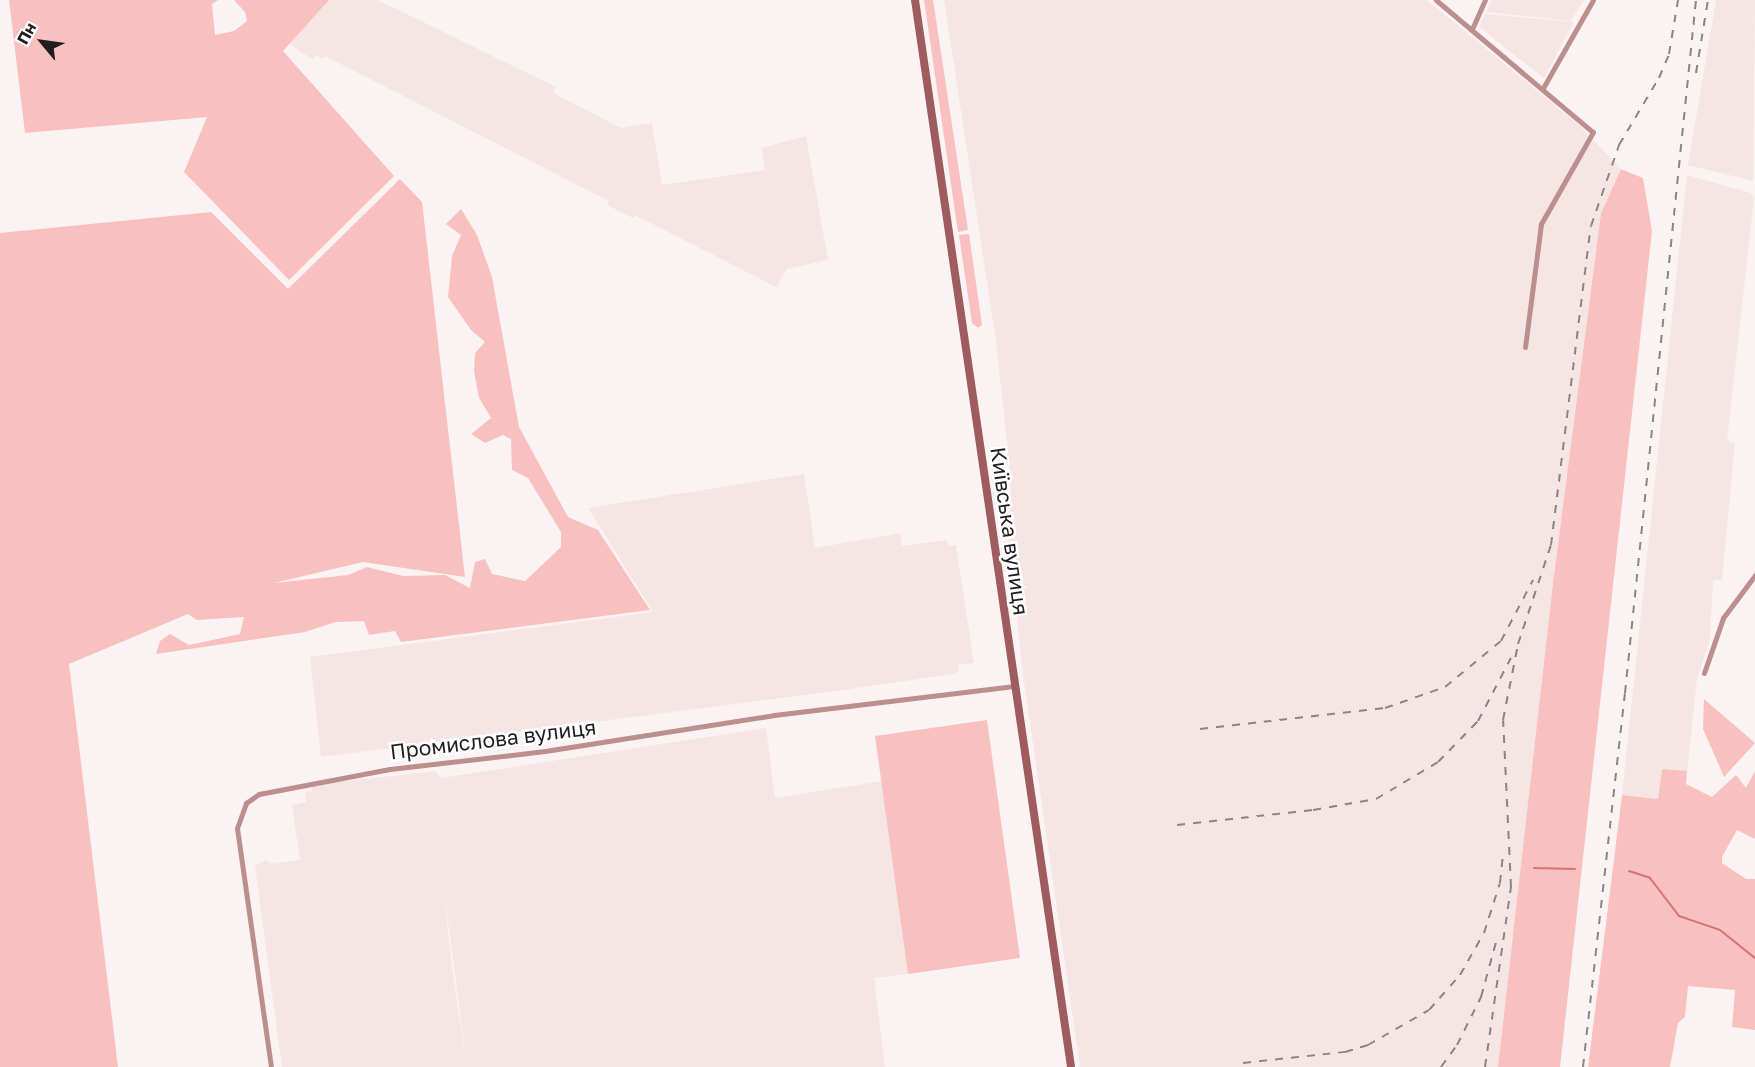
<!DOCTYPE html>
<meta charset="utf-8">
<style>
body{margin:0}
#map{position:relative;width:1755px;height:1067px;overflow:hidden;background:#fbf3f3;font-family:"Golos Text",sans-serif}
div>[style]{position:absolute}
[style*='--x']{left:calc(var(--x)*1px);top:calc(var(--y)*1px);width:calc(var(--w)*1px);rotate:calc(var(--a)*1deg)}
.built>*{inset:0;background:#f6e5e5}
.green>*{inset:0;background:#f9c0c0}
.stream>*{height:2px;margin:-1px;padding:0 1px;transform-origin:1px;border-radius:1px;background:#d87276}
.minor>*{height:5px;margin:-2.5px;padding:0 2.5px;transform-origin:2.5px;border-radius:2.5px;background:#bd8e8e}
.secondary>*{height:8px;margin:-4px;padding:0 4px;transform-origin:4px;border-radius:4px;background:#9e5c5e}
.rail>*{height:2px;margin-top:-1px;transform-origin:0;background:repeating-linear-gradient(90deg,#8a8585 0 8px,transparent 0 16px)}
span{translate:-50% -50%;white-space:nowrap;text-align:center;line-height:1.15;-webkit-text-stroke:5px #fff;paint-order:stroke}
.street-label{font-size:21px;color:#211e1e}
.north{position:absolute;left:12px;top:12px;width:60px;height:60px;-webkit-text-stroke:4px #fff;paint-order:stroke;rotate:299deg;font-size:16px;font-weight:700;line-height:24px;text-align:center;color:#211e1e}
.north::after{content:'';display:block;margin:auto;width:21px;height:27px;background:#211e1e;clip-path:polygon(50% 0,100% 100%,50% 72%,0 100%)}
</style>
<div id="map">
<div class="built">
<div style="clip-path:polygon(329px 0,378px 0,556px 87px,553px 93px,621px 128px,652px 123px,662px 185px,765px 170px,761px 148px,806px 136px,828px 260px,787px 269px,776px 287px,635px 215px,633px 218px,609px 206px,607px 200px,325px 56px,323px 59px,315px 55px,313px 59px,302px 53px,289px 43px)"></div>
<div style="clip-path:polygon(944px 0,1427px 0,1580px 126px,1621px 169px,1601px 213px,1553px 583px,1498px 1067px,1080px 1067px,1024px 682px,1008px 543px,1011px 478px,996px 341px)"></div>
<div style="clip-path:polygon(1491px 0,1584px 0,1571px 21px,1486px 12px)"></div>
<div style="clip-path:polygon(1716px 0,1755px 0,1753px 181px,1688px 165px)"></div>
<div style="clip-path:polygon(1485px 14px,1574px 22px,1544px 78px,1479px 27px)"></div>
<div style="clip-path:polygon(1687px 175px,1751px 193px,1754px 198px,1727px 441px,1735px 443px,1722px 580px,1713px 580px,1710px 639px,1697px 679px,1687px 771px,1662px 769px,1658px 799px,1622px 795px)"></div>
<div style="clip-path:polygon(804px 474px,815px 548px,900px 533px,902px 546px,947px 540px,948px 546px,956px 545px,974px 663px,958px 665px,959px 671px,953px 674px,836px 691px,321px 757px,310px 657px,653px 612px,588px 508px)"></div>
<div style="clip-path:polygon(evenodd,766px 728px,775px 798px,882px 781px,908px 974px,874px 978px,885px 1067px,282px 1067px,255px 866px,266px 860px,271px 864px,300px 860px,292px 805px,306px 802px,305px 792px,312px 791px,312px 785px,435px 771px,441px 778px,766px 728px,443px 884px,467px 1066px,452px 968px,443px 884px)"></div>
</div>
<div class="green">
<div style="clip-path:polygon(9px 0,218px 0,212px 4px,215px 35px,234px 31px,247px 21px,245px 12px,234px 0,329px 0,283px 51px,394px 176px,289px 280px,184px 172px,207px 117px,25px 133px)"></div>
<div style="clip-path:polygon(924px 0,933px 0,968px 230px,958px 232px)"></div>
<div style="clip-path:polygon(1621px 169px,1643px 178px,1652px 231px,1560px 1067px,1498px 1067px,1553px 583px,1601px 213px)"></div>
<div style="clip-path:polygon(400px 179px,422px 202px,465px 577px,363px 562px,274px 583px,348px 575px,367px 567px,403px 576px,445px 575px,470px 588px,475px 562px,485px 559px,492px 574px,525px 581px,561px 547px,561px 532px,528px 478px,512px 470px,511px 439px,503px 435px,485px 443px,471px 434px,491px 418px,479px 398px,474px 371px,475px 353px,485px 342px,471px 330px,448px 297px,452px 256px,461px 235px,446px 224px,461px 209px,477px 235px,492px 277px,519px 427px,568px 517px,598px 530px,650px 610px,401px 642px,395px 631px,369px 635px,364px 621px,336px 622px,305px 632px,156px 654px,160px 641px,170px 634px,189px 645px,240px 634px,244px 617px,197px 620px,188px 614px,69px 664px,118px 1067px,0 1067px,0 233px,211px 212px,288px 289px)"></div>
<div style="clip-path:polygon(969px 234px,982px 325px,978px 328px,972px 323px,959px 235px)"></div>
<div style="clip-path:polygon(1704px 699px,1755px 743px,1724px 777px,1703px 729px)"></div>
<div style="clip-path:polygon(987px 720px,1020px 958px,908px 974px,875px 736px)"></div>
<div style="clip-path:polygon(1662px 769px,1687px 771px,1686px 784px,1712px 797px,1736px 775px,1746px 788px,1755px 771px,1755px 839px,1737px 830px,1722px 857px,1722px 863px,1746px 879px,1755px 879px,1755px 1030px,1732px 1027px,1735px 990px,1688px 986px,1685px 1017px,1678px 1023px,1670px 1067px,1588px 1067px,1622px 795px,1658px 799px)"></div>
</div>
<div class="stream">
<div style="--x:1534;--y:868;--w:41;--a:1.4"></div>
<div style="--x:1629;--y:871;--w:22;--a:18"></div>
<div style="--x:1650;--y:878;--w:48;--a:52.7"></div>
<div style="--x:1679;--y:916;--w:43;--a:18.9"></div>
<div style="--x:1720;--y:930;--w:45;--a:38.7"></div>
</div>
<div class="minor">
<div style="--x:1436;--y:0;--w:205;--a:40.1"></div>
<div style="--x:1593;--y:132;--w:106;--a:119.5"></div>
<div style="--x:1541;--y:224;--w:124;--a:97.4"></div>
<div style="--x:1472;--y:29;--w:32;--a:-66"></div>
<div style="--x:1543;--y:88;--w:101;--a:-60.4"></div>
<div style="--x:1704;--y:673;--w:58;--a:-70.9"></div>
<div style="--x:1723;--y:618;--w:54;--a:-53.3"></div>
<div style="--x:271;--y:1067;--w:241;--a:-98.1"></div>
<div style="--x:237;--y:828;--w:27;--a:-70"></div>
<div style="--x:246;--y:803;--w:16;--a:-35"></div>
<div style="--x:259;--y:794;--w:133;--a:-10.8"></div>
<div style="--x:390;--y:769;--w:156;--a:-6.6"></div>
<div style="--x:545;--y:751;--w:232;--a:-8.9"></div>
<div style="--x:774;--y:715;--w:242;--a:-6.9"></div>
</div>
<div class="secondary">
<div style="--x:915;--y:0;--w:1078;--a:81.68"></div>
</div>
<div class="rail">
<div style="--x:1696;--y:73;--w:74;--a:-80.7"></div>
<div style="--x:1200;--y:729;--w:186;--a:-6.5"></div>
<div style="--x:1385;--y:708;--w:64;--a:-19.3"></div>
<div style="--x:1445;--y:687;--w:72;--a:-39.4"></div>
<div style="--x:1501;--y:641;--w:69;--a:-62.3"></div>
<div style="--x:1177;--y:825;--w:137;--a:-6.3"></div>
<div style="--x:1313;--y:810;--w:64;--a:-9.9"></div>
<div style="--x:1376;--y:799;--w:72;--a:-30.8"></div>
<div style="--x:1438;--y:762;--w:57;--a:-45.7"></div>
<div style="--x:1478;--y:721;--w:71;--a:-62.4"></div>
<div style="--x:1243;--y:1063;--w:103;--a:-6.2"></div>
<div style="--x:1345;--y:1052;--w:24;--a:-17"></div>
<div style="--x:1368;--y:1045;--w:70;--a:-29.8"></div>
<div style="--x:1429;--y:1010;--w:47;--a:-48.5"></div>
<div style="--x:1460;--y:975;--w:48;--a:-60.3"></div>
<div style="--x:1484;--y:933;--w:52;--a:-72.3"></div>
<div style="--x:1500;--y:883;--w:28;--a:-84"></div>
<div style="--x:1441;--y:1067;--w:27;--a:-54"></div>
<div style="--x:1457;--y:1045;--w:54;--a:-63.4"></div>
<div style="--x:1481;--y:997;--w:57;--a:-74.7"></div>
<div style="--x:1485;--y:1067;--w:182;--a:-81.8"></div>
<div style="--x:1511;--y:887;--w:167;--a:-92.7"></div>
<div style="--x:1503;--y:720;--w:77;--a:-78.8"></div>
<div style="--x:1518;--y:644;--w:104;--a:-71.6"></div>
<div style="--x:1551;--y:545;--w:321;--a:-82.9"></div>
<div style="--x:1591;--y:226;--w:86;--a:-70.9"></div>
<div style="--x:1619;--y:145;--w:78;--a:-59.2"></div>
<div style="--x:1659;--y:78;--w:26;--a:-67"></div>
<div style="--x:1669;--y:54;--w:55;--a:-80.5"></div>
<div style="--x:1583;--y:1067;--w:376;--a:-83.6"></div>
<div style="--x:1625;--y:693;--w:697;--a:-84.15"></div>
</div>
<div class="street-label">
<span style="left:1010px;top:531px;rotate:82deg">Київська вулиця</span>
<span style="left:493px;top:739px;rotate:-7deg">Промислова вулиця</span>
</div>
<div class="north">Пн</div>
</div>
